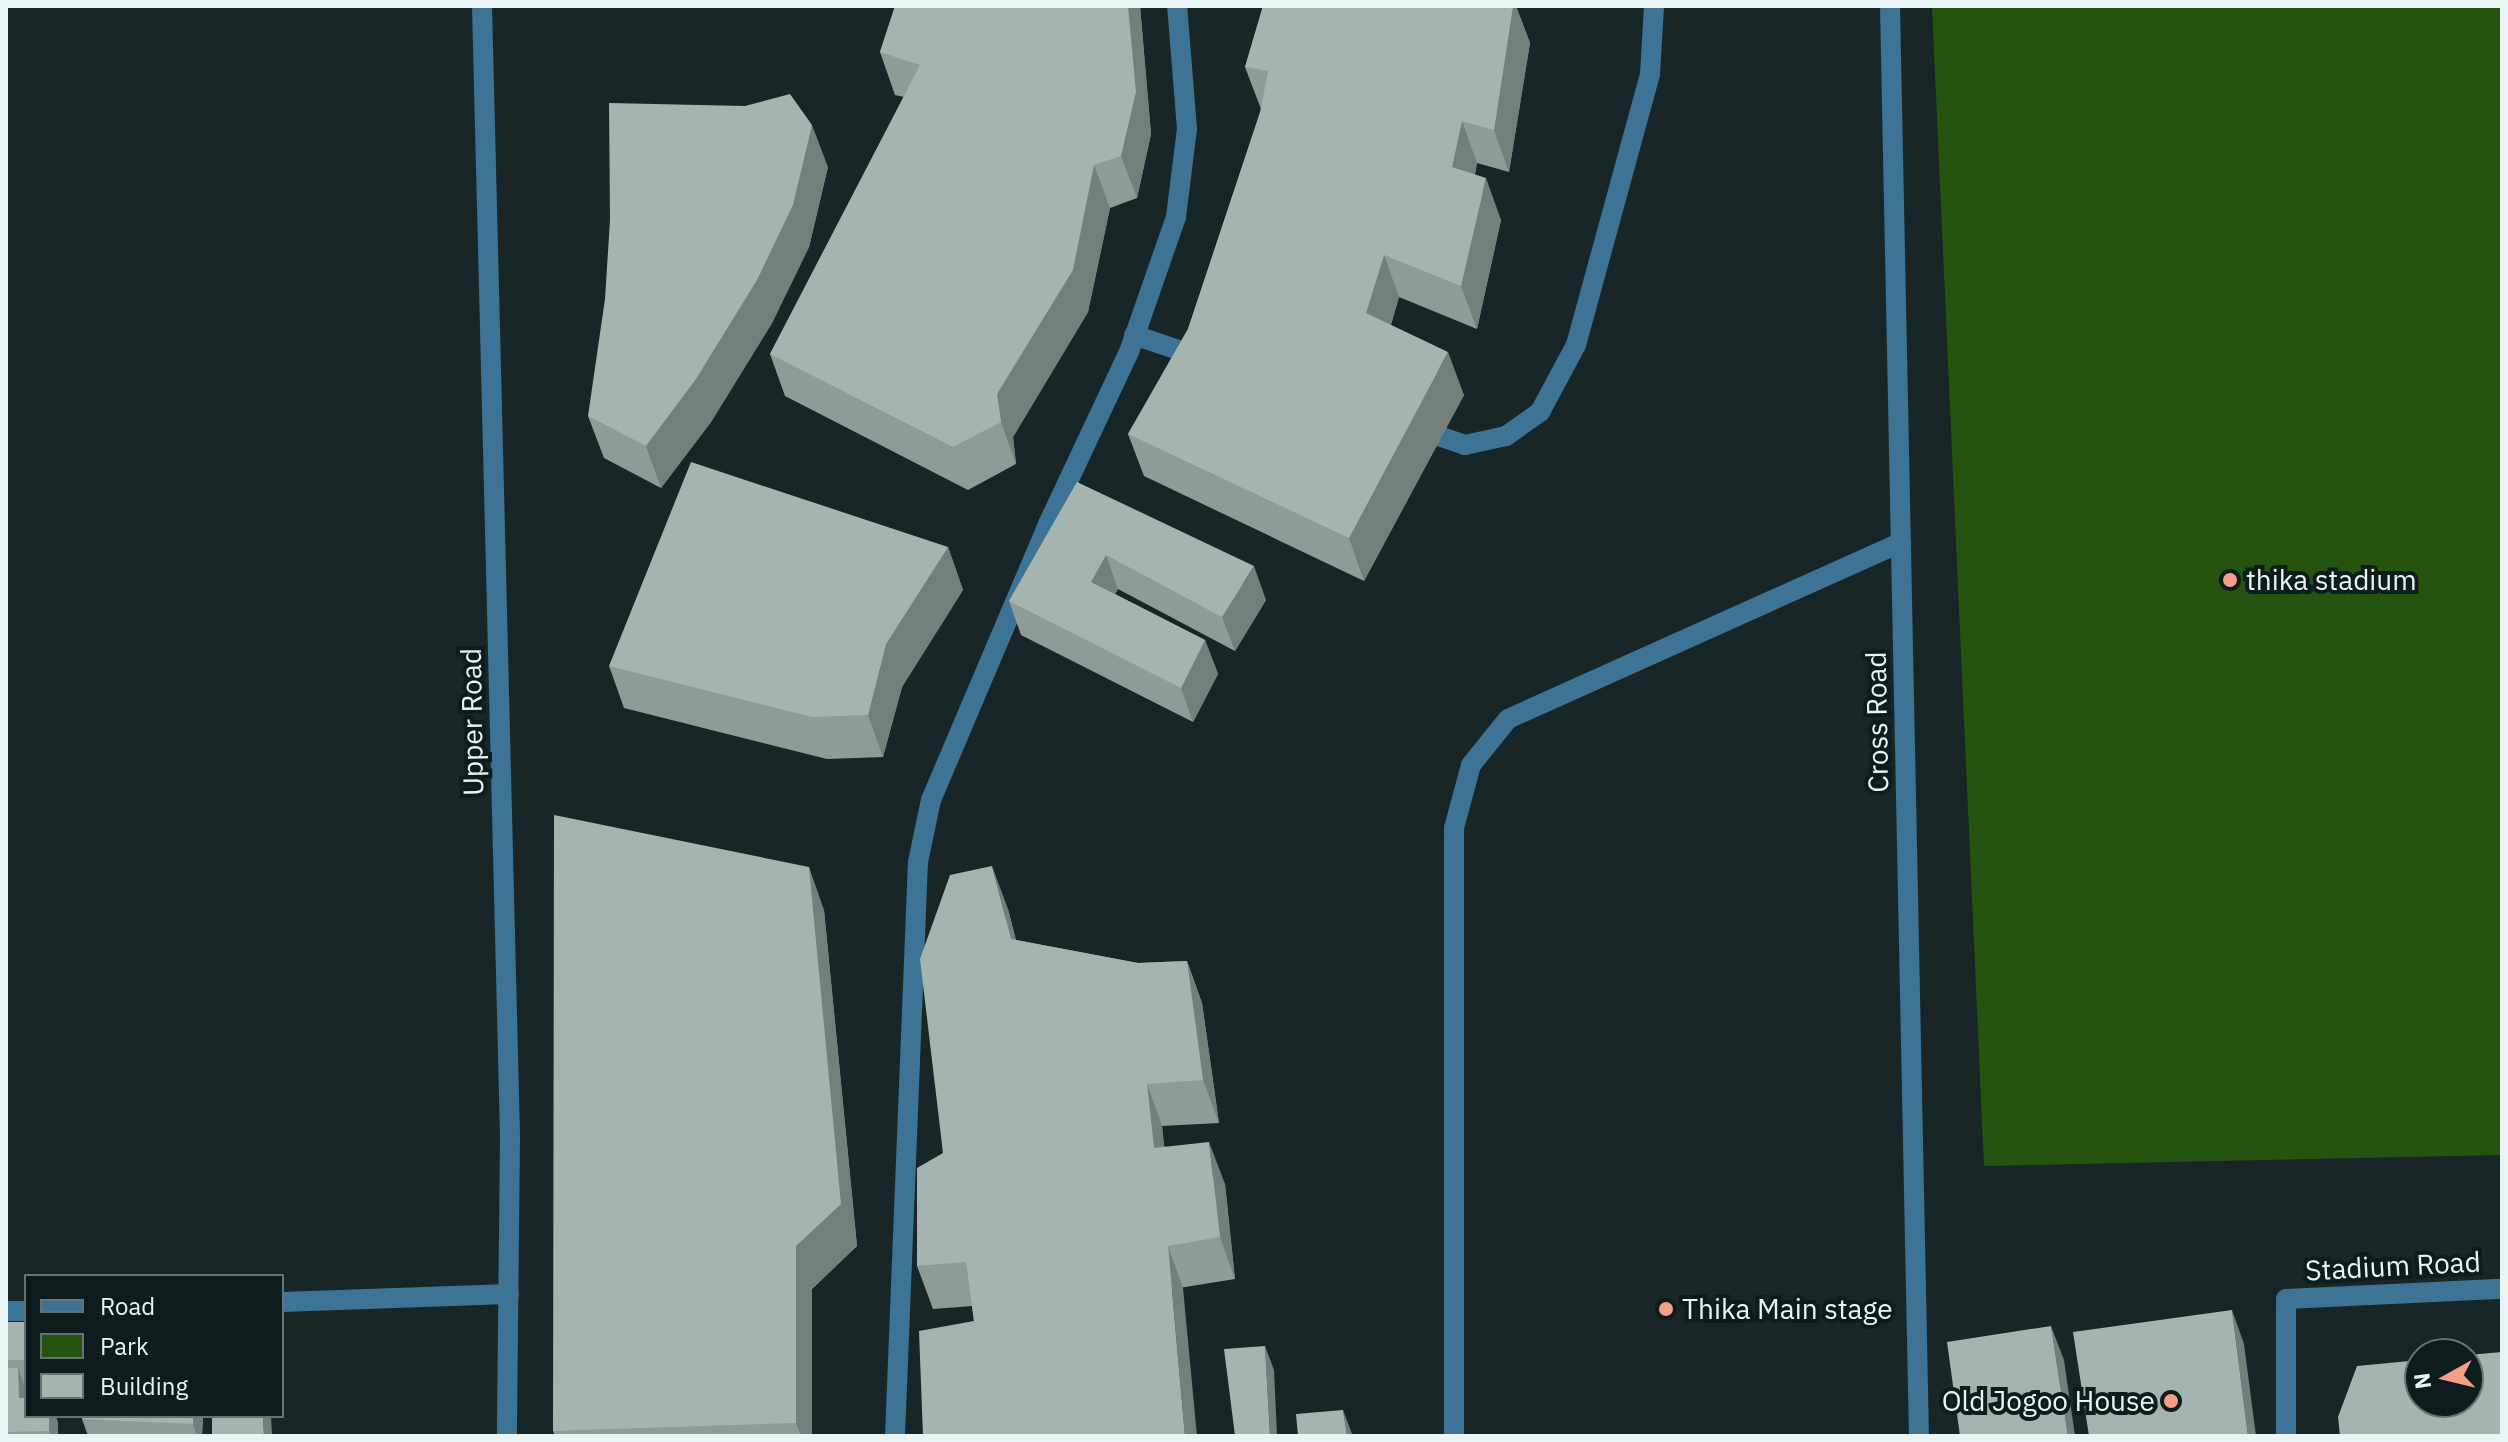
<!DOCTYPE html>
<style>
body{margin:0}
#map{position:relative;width:2508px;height:1442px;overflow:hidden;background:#182627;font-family:"IBM Plex Sans",sans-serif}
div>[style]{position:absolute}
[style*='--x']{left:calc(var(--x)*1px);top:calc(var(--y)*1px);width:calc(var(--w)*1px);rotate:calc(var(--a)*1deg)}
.green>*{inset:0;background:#275311}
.minor>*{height:20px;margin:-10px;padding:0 10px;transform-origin:10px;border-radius:10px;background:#3d7395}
.wall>*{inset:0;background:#8e9b96}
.shaded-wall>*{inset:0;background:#747e7a}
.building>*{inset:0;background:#a5b4ae}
.dots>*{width:22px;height:22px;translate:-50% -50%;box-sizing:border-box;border:4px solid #0f1c1e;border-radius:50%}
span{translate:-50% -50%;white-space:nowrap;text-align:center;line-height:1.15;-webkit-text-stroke:8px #0f1c1e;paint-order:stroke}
.poi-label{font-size:28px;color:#ebf4f5}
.left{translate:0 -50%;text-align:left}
.right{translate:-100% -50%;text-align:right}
.street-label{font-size:28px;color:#ebf4f5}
.frame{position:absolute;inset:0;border:8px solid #ebf4f5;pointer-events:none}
.legend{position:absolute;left:24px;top:1274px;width:260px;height:144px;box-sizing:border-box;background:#0f1c1e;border:2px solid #677274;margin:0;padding:10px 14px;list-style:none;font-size:24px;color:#ebf4f5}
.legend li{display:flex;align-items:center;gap:16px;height:40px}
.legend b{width:40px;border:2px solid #677274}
.north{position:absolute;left:2404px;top:1338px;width:80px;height:80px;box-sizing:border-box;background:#0f1c1e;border:2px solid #677274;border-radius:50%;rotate:262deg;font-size:22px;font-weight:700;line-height:32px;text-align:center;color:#ebf4f5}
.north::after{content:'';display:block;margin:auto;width:28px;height:36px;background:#f49e87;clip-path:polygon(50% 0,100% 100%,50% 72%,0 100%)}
</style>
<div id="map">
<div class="green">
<div style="clip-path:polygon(1932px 6px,2502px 6px,2502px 1155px,1984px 1166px)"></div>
</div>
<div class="minor">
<div style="--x:482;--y:6;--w:1131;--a:88.58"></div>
<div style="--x:510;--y:1137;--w:299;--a:90.6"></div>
<div style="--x:1890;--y:6;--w:1430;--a:88.84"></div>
<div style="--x:1134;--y:335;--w:72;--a:18.7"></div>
<div style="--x:1415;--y:428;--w:53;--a:18.8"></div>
<div style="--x:1465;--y:445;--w:42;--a:-12.4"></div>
<div style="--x:1506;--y:436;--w:42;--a:-35.2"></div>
<div style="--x:1540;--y:412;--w:76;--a:-61.8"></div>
<div style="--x:1576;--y:345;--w:281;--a:-74.7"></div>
<div style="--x:1650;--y:74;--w:68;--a:-86.6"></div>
<div style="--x:282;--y:1302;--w:227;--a:-2"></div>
<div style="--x:6;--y:1311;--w:20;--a:0"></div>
<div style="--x:895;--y:1436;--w:574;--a:-87.71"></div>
<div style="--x:918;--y:862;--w:63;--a:-78.2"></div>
<div style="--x:931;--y:800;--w:300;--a:-67"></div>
<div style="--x:1048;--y:524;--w:190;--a:-64.8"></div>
<div style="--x:1129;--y:352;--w:143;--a:-70.8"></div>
<div style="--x:1176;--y:217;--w:89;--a:-82.9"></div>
<div style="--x:1187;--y:129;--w:123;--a:-94.6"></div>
<div style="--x:1454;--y:1436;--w:608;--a:-90"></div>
<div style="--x:1454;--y:828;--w:65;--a:-74.9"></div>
<div style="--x:1471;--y:765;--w:59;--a:-51.2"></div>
<div style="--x:1508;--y:719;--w:431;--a:-24.2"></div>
<div style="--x:2286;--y:1436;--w:137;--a:-90"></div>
<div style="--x:2286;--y:1299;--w:216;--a:-2.7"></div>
</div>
<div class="wall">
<div style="clip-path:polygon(895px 6px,1140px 6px,1151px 134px,1137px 198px,1110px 208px,1088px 312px,1013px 437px,1016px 464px,968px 490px,785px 396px,770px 354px,904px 97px,895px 95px,880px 52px)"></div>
<div style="clip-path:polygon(1263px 6px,1516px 6px,1530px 43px,1509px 172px,1477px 163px,1475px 175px,1501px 220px,1477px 329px,1399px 297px,1391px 325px,1464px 395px,1364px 581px,1144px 476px,1128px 434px,1188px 329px,1261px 109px,1245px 67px)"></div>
<div style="clip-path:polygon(828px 167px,809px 247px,772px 323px,711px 422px,661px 488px,604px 458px,588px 416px)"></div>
<div style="clip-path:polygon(1077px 482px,1266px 600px,1235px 651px,1118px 589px,1115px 594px,1205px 640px,1218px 674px,1193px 722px,1021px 635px,1009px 601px)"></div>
<div style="clip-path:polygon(948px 547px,963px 590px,902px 687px,883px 757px,827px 759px,624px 708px,609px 666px)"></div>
<div style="clip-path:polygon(1008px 909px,1016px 940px,1138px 963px,1187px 961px,1202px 1003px,1219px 1123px,1162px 1126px,1164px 1146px,1225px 1184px,1235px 1279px,974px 1321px,972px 1306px,933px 1309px,917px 1266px,943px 1153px)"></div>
<div style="clip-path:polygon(824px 910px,857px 1246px,812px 1289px,812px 1436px,555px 1436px,553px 1431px)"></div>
<div style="clip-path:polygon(6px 1322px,26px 1322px,26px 1384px,24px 1384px,26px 1390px,26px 1416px,58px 1422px,58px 1436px,6px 1436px)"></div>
<div style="clip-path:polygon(82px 1416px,203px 1416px,202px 1436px,88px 1436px,82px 1419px)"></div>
</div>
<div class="shaded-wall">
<div style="clip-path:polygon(1128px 6px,1140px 6px,1151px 134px,1137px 198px,1121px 156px)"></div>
<div style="clip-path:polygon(1513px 6px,1516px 6px,1530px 43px,1509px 172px,1494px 130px)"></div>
<div style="clip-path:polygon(1462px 121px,1477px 163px,1467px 209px,1452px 167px)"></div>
<div style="clip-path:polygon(812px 125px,828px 167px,809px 247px,772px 323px,711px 422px,661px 488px,646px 446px)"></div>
<div style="clip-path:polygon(1094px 165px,1110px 208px,1088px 312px,1013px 437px,1016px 464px,1001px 422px,997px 394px)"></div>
<div style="clip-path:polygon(1486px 178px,1501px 220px,1477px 329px,1461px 286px)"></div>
<div style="clip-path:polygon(1384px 255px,1399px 297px,1382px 355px,1366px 313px)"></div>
<div style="clip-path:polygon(1448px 352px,1464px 395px,1364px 581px,1349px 538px)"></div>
<div style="clip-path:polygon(948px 547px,963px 590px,902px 687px,883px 757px,868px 715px,886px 644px)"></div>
<div style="clip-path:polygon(1106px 555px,1118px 589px,1103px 616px,1091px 582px)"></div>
<div style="clip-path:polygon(1254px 566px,1266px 600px,1235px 651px,1222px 617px)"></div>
<div style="clip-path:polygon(1205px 640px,1218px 674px,1193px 722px,1181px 688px)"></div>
<div style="clip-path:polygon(992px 866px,1008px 909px,1026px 982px,1011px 939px)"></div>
<div style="clip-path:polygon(809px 867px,824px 910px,857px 1246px,812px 1289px,812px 1436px,801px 1436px,796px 1423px,796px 1246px)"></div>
<div style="clip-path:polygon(1187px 961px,1202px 1003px,1219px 1123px,1203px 1080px)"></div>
<div style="clip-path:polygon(1147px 1084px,1162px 1126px,1169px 1190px,1154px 1148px)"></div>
<div style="clip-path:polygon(1209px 1142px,1225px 1184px,1235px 1279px,1220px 1237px)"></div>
<div style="clip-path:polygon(1168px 1246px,1183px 1288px,1197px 1436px,1185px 1436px)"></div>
<div style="clip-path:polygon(2232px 1310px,2244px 1344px,2256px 1436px,2248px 1436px)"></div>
<div style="clip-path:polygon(2051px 1326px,2064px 1360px,2075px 1436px,2068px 1436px)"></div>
<div style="clip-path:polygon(1265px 1346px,1274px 1370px,1277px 1436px,1270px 1436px)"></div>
<div style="clip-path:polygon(18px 1368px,26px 1390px,26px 1416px,19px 1398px)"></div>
<div style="clip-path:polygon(1343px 1410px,1352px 1434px,1352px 1436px,1347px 1436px)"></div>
<div style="clip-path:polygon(49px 1416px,56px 1416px,58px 1422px,58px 1436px,51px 1436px,49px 1431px)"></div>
<div style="clip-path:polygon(193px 1416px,203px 1416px,202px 1436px,197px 1436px,193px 1424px)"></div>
<div style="clip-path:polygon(263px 1416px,271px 1416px,272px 1436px,264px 1436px)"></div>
</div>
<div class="building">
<div style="clip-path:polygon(895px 6px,1128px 6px,1136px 92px,1121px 156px,1094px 165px,1073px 270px,997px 394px,1001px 422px,953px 447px,770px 354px,920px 65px,880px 52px)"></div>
<div style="clip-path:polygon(1263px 6px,1513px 6px,1494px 130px,1462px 121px,1452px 167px,1486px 178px,1461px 286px,1384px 255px,1366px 313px,1448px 352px,1349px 538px,1128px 434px,1188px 329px,1260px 113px,1268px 71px,1245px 67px)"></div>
<div style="clip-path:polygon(790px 94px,812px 125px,793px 205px,757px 280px,696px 379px,646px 446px,588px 416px,605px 299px,610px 220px,609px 103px,745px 106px)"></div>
<div style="clip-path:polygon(691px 462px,948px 547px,886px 644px,868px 715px,812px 717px,609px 666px)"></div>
<div style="clip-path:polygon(1077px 482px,1254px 566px,1222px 617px,1106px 555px,1091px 582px,1205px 640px,1181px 688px,1009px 601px)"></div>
<div style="clip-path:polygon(554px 815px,809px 867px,841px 1204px,796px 1246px,796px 1423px,553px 1431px)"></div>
<div style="clip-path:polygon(992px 866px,1011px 939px,1138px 963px,1187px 961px,1203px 1080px,1147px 1084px,1154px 1148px,1209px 1142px,1220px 1237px,1168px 1246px,1185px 1436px,923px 1436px,919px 1331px,974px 1321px,966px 1262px,917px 1266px,917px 1168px,943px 1153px,920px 959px,950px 875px)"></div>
<div style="clip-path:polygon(2232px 1310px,2248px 1436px,2089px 1436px,2073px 1332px)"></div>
<div style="clip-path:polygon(6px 1322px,26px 1322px,26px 1360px,6px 1360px)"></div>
<div style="clip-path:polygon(2051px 1326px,2068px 1436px,1960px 1436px,1947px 1342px)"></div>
<div style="clip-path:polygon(1265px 1346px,1270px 1436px,1235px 1436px,1224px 1349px)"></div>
<div style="clip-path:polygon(2502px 1352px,2502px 1436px,2340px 1436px,2338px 1417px,2357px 1366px,2420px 1360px,2420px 1402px,2468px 1402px,2468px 1355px)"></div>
<div style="clip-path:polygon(6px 1368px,18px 1368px,19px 1398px,26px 1398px,26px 1416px,49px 1416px,49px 1431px,6px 1432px)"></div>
<div style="clip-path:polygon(1343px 1410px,1347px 1436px,1298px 1436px,1296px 1414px)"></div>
<div style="clip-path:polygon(82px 1416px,193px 1416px,193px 1424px,82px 1419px)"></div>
<div style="clip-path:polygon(212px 1416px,263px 1416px,264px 1436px,212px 1436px)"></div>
</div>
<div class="dots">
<div style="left:2230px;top:580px;background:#f49e87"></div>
<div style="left:1666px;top:1309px;background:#f49e87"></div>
<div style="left:2171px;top:1401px;background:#f49e87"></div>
</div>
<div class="poi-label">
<span class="left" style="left:2246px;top:580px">thika stadium</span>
<span class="left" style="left:1682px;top:1309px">Thika Main stage</span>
<span class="right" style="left:2155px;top:1401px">Old Jogoo House</span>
</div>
<div class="street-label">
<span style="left:472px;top:722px;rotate:-91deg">Upper Road</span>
<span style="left:1877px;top:722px;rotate:-91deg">Cross Road</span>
<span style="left:2393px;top:1266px;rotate:-3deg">Stadium Road</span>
</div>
<div class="frame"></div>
<ul class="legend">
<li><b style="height:10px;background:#3d7395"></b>Road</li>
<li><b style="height:22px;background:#275311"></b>Park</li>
<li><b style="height:22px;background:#a5b4ae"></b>Building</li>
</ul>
<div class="north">N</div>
</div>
